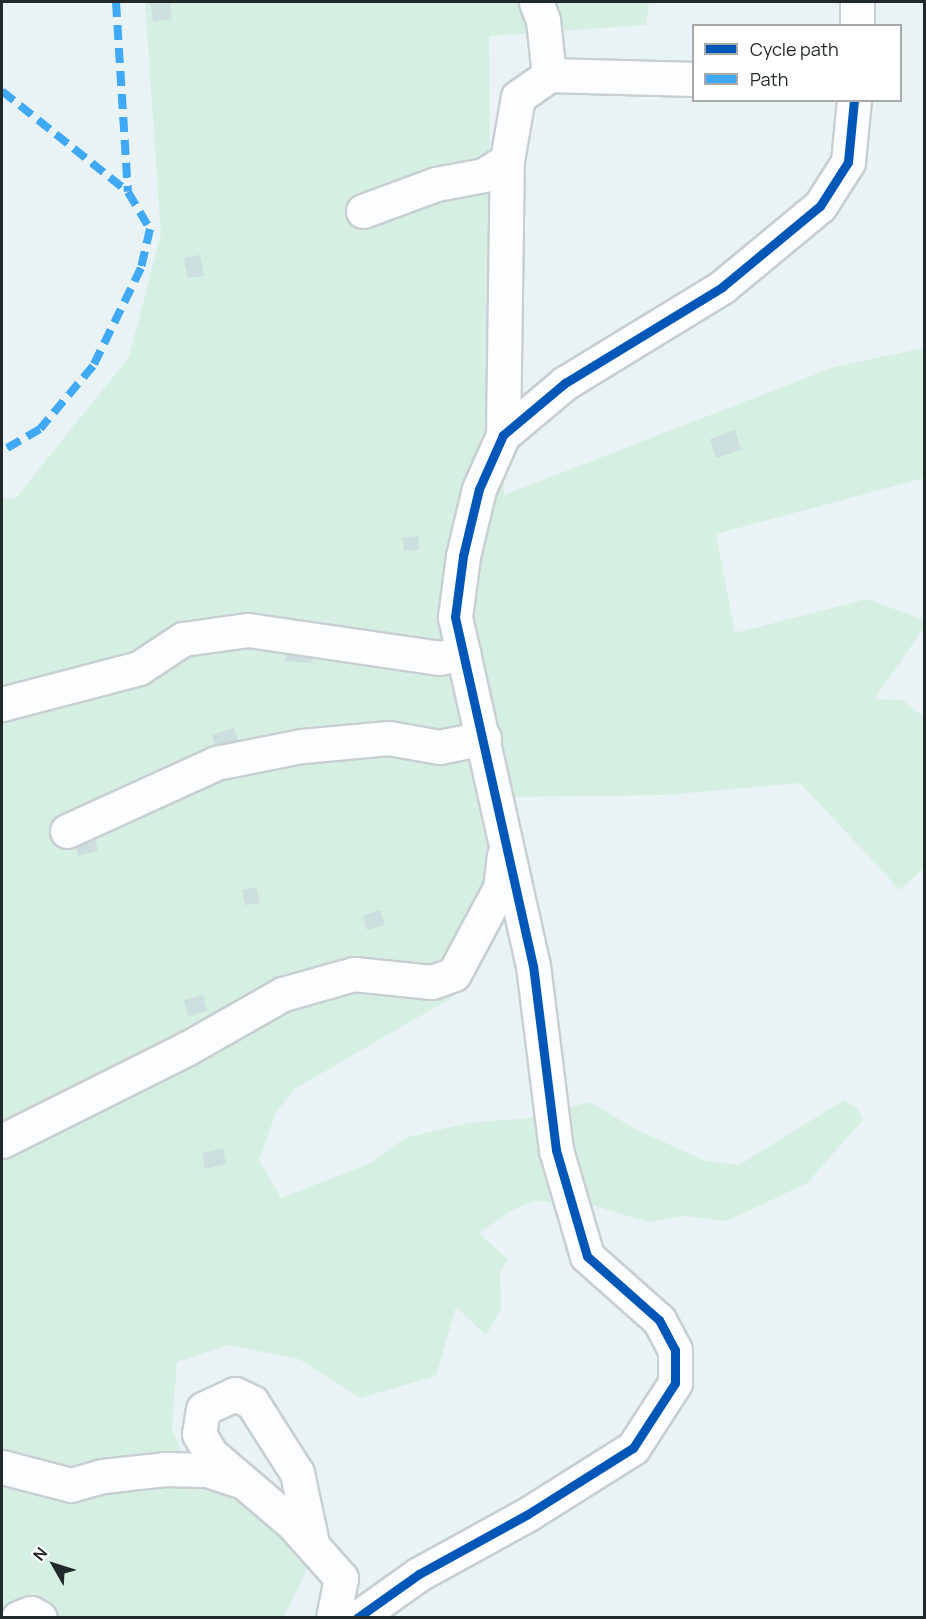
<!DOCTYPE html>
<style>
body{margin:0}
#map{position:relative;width:926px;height:1619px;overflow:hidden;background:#e9f2f5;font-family:Manrope,sans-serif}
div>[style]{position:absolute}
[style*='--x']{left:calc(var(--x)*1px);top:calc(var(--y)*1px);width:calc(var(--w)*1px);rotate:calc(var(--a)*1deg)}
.green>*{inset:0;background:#d6efe3}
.building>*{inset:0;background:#ccdedd}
.roads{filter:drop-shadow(2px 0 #c8cfd2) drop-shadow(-2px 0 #c8cfd2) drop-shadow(0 2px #c8cfd2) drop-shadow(0 -2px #c8cfd2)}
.minor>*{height:33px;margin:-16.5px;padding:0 16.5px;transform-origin:16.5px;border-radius:16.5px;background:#fcfdfe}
.quiet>*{height:8px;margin-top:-4px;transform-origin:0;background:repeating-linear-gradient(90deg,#3fa9f5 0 15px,transparent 0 23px)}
.cycleway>*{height:9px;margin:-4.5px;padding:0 4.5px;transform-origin:4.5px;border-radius:4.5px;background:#0057b8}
span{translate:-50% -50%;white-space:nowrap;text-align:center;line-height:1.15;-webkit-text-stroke:4.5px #fff;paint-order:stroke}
.frame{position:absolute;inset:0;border:3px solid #22292b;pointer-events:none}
.legend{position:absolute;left:692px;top:24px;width:210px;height:78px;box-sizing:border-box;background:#fff;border:2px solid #a7a9aa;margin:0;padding:8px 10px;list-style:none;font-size:18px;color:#22292b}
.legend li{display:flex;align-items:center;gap:12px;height:30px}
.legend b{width:30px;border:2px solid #a7a9aa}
.north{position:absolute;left:24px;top:1535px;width:60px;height:60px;-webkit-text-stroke:4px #fff;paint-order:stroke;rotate:309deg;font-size:16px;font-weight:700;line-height:24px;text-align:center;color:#22292b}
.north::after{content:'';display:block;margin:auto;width:21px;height:27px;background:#22292b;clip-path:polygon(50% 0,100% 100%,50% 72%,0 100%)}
</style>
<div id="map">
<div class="green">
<div style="clip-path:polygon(145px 2px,649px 2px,646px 25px,489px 36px,490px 183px,504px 495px,834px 367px,924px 348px,924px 478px,716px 534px,735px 633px,867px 599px,924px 620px,924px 628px,874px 699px,902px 700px,924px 717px,924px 868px,900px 890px,800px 783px,665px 795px,506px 797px,498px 901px,453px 997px,296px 1088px,276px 1112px,259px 1160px,281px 1198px,371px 1163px,405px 1138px,468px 1123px,529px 1118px,590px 1102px,637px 1130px,706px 1161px,739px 1165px,844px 1100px,858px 1109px,863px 1120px,807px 1183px,727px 1221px,685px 1216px,649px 1222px,591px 1205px,533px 1201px,511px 1211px,479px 1233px,508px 1260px,500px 1272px,501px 1309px,486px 1335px,456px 1307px,436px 1376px,360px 1398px,299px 1359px,228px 1345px,177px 1362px,172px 1429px,190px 1471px,316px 1550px,284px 1617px,2px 1618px,2px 499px,16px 498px,129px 357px,161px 234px)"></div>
</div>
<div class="building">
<div style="clip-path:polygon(150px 2px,170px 2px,172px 19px,153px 22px)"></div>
<div style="clip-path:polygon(200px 255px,204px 276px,188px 278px,184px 258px)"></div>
<div style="clip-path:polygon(735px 430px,741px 450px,716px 458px,710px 439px)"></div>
<div style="clip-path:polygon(418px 536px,419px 549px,404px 551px,402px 538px)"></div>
<div style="clip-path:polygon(287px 645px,313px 647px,312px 663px,285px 661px)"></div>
<div style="clip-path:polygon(234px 728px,240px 745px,218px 753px,212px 735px)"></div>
<div style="clip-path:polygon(93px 832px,98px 851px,78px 856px,74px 837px)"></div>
<div style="clip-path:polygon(256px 887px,260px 903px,245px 905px,242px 890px)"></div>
<div style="clip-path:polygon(380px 910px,385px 925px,367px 930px,363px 916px)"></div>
<div style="clip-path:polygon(203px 995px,207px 1011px,188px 1016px,184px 1000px)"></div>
<div style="clip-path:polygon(223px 1149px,226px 1164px,205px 1169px,202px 1153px)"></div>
</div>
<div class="roads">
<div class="minor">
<div style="--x:536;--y:2;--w:19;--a:69"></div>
<div style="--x:543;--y:20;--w:55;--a:83.8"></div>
<div style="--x:857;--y:26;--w:24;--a:-90"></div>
<div style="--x:363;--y:211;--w:78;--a:-20.3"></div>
<div style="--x:436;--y:184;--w:49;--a:-10.6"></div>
<div style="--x:484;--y:175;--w:27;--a:-33"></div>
<div style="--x:503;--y:435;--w:275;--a:-89.2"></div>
<div style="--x:507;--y:160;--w:64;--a:-80.1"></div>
<div style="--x:518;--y:97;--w:38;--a:-35"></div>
<div style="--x:549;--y:75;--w:145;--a:1.6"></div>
<div style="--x:2;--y:704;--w:142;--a:-14.7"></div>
<div style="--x:139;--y:668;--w:53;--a:-33.4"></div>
<div style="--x:183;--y:639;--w:66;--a:-7.9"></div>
<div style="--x:248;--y:630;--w:193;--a:8.3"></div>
<div style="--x:439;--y:658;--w:25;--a:-11"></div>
<div style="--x:67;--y:831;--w:164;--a:-24.5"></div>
<div style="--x:216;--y:763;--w:88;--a:-11.2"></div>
<div style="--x:302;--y:746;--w:87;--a:-5.3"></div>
<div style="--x:389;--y:738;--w:51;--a:10.2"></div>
<div style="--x:439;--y:747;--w:46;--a:-11.3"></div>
<div style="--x:2;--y:1141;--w:206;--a:-26.6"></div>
<div style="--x:186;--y:1049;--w:112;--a:-29.6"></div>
<div style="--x:283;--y:994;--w:74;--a:-15.7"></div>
<div style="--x:354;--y:974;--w:78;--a:5.9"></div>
<div style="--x:432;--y:982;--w:23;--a:-20"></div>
<div style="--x:454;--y:974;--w:98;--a:-61.9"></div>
<div style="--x:500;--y:888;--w:33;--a:-83"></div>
<div style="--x:2;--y:1467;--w:71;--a:14.6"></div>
<div style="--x:71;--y:1485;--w:33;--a:-16"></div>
<div style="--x:103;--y:1476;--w:62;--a:-6.4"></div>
<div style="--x:165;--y:1469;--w:42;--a:1.4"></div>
<div style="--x:207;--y:1470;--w:33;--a:18"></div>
<div style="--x:312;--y:1543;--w:72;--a:-102.1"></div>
<div style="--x:297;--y:1473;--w:84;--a:-122.4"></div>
<div style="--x:252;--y:1402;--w:19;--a:-155"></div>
<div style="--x:235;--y:1394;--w:35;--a:155"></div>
<div style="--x:203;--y:1409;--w:25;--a:99"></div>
<div style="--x:199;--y:1434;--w:23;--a:59"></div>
<div style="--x:211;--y:1454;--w:109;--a:40.5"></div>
<div style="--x:294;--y:1525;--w:71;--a:48.4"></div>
<div style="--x:341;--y:1578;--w:41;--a:101.3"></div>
<div style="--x:18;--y:1618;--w:14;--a:-21"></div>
<div style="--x:31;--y:1613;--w:10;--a:29"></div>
<div style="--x:357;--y:1618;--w:76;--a:-35.4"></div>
<div style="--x:419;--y:1574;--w:124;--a:-28.8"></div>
<div style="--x:528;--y:1514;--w:124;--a:-32.2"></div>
<div style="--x:633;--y:1448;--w:77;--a:-57.1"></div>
<div style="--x:675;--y:1383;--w:33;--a:-90"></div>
<div style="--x:675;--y:1350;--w:34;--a:-118"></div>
<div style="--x:659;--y:1320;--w:96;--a:-138.4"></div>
<div style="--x:587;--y:1256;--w:110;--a:-106.3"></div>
<div style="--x:556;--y:1150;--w:185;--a:-97.1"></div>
<div style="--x:533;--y:966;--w:358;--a:-102.6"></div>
<div style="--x:455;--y:617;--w:62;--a:-82.5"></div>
<div style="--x:463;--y:556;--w:69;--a:-76.6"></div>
<div style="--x:479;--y:489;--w:59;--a:-66"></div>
<div style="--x:503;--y:435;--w:81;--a:-40"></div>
<div style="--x:565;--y:383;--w:184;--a:-31.4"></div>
<div style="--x:722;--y:287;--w:127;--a:-39.6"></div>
<div style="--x:820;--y:206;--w:52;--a:-57.5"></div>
<div style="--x:848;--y:162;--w:62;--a:-84.5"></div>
</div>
</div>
<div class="quiet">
<div style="--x:116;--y:2;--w:190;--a:86.4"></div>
<div style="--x:2;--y:91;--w:161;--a:38.7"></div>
<div style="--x:128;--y:192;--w:43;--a:59.3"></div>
<div style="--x:150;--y:229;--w:40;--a:103"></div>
<div style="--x:141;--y:268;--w:109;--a:116.1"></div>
<div style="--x:93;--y:366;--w:82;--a:130.1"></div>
<div style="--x:40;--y:429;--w:44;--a:149.9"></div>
</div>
<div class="cycleway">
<div style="--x:357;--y:1618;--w:76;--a:-35.4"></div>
<div style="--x:419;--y:1574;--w:124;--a:-28.8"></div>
<div style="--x:528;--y:1514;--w:124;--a:-32.2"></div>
<div style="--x:633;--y:1448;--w:77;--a:-57.1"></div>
<div style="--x:675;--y:1383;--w:33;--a:-90"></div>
<div style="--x:675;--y:1350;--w:34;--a:-118"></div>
<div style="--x:659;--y:1320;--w:96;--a:-138.4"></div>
<div style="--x:587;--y:1256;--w:110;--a:-106.3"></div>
<div style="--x:556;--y:1150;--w:185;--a:-97.1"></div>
<div style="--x:533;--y:966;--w:358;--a:-102.6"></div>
<div style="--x:455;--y:617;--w:62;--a:-82.5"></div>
<div style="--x:463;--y:556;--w:69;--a:-76.6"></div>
<div style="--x:479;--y:489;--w:59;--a:-66"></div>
<div style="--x:503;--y:435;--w:81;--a:-40"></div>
<div style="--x:565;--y:383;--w:184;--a:-31.4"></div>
<div style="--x:722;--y:287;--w:127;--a:-39.6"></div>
<div style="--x:820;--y:206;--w:52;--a:-57.5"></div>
<div style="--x:848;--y:162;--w:62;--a:-84.5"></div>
</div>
<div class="frame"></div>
<ul class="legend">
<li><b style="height:8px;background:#0057b8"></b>Cycle path</li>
<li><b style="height:8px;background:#3fa9f5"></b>Path</li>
</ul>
<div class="north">N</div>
</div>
